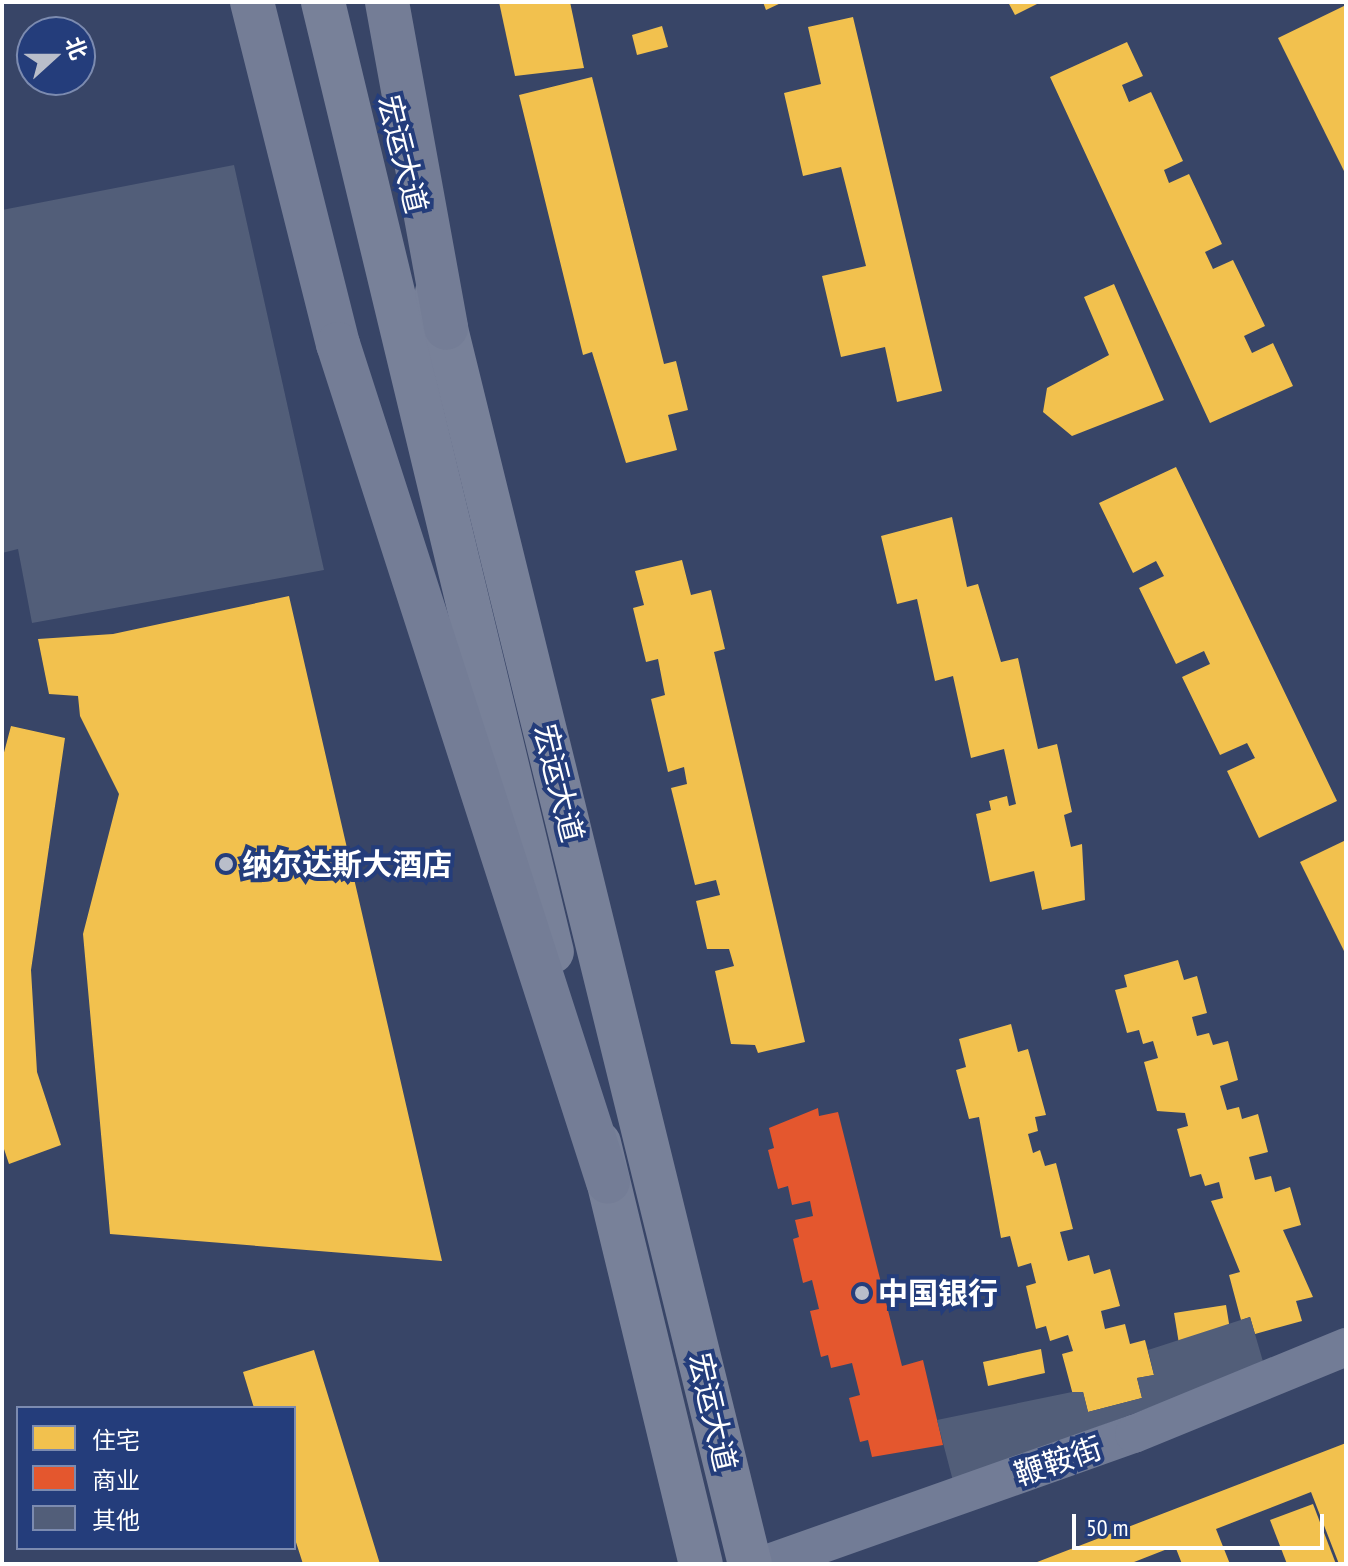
<!DOCTYPE html>
<meta charset="utf-8">
<style>
body{margin:0}
#map{position:relative;width:1348px;height:1566px;overflow:hidden;background:#384567;font-family:"PT Sans Narrow","Noto Sans SC",sans-serif}
div>[style]{position:absolute}
[style*='--x']{left:calc(var(--x)*1px);top:calc(var(--y)*1px);width:calc(var(--w)*1px);rotate:calc(var(--a)*1deg)}
.homes>*{inset:0;background:#f2c14e}
.shops>*{inset:0;background:#e4572e}
.building>*{inset:0;background:#525e79}
.street>*{height:38px;margin:-19px;padding:0 19px;transform-origin:19px;border-radius:19px;background:#727c96}
.secondary>*{height:44px;margin:-22px;padding:0 22px;transform-origin:22px;border-radius:22px;background:#788199}
.highway>*{height:44px;margin:-22px;padding:0 22px;transform-origin:22px;border-radius:22px;background:#747d96}
.dots>*{width:22px;height:22px;translate:-50% -50%;box-sizing:border-box;border:4px solid #243d7b;border-radius:50%}
span{translate:-50% -50%;white-space:nowrap;text-align:center;line-height:1.15;-webkit-text-stroke:8px #243d7b;paint-order:stroke}
.street-label{font-size:30px;color:#fff}
.poi-label{font-size:30px;color:#fff;font-weight:700}
.left{translate:0 -50%;text-align:left}
.frame{position:absolute;inset:0;border:4px solid #fff;pointer-events:none}
.legend{position:absolute;left:16px;top:1406px;width:280px;height:144px;box-sizing:border-box;background:#243d7b;border:2px solid #7c8bb0;margin:0;padding:10px 14px;list-style:none;font-size:24px;color:#fff}
.legend li{display:flex;align-items:center;gap:16px;height:40px}
.legend b{width:40px;border:2px solid #7c8bb0}
.north{position:absolute;left:16px;top:16px;width:80px;height:80px;box-sizing:border-box;background:#243d7b;border:2px solid #7c8bb0;border-radius:50%;rotate:69deg;font-size:22px;font-weight:700;line-height:32px;text-align:center;color:#fff}
.north::after{content:'';display:block;margin:auto;width:28px;height:36px;background:#b9beca;clip-path:polygon(50% 0,100% 100%,50% 72%,0 100%)}
.scale{position:absolute;left:1072px;top:1514px;width:252px;height:36px;box-sizing:border-box;border:4px solid #fff;border-top:0;padding-left:10px;font-size:24px;line-height:28px;white-space:nowrap;color:#fff;-webkit-text-stroke:6px #243d7b;paint-order:stroke}
</style>
<div id="map">
<div class="homes">
<div style="clip-path:polygon(499px 2px,570px 2px,584px 68px,515px 76px)"></div>
<div style="clip-path:polygon(763px 2px,783px 2px,766px 10px)"></div>
<div style="clip-path:polygon(1008px 2px,1041px 2px,1015px 15px)"></div>
<div style="clip-path:polygon(1346px 5px,1346px 175px,1278px 38px)"></div>
<div style="clip-path:polygon(853px 17px,942px 391px,897px 402px,885px 347px,841px 357px,822px 276px,866px 266px,841px 167px,803px 176px,784px 93px,821px 84px,808px 27px)"></div>
<div style="clip-path:polygon(662px 26px,668px 47px,637px 55px,632px 35px)"></div>
<div style="clip-path:polygon(1127px 42px,1143px 76px,1122px 85px,1129px 102px,1151px 92px,1183px 161px,1164px 170px,1169px 183px,1189px 174px,1222px 244px,1205px 252px,1213px 269px,1233px 260px,1265px 326px,1244px 336px,1252px 353px,1273px 343px,1293px 386px,1210px 423px,1050px 77px)"></div>
<div style="clip-path:polygon(592px 77px,664px 364px,676px 361px,688px 410px,668px 415px,677px 450px,626px 463px,592px 352px,583px 355px,519px 95px)"></div>
<div style="clip-path:polygon(1114px 284px,1164px 400px,1072px 436px,1043px 412px,1047px 388px,1109px 355px,1084px 297px)"></div>
<div style="clip-path:polygon(1176px 467px,1337px 801px,1259px 838px,1227px 771px,1255px 758px,1247px 743px,1220px 755px,1182px 677px,1210px 664px,1204px 651px,1176px 664px,1139px 588px,1164px 576px,1156px 561px,1133px 573px,1099px 503px)"></div>
<div style="clip-path:polygon(952px 517px,967px 587px,978px 584px,1001px 662px,1018px 658px,1038px 749px,1057px 744px,1072px 812px,1064px 815px,1071px 847px,1082px 844px,1085px 900px,1042px 910px,1034px 871px,990px 882px,976px 814px,991px 810px,989px 801px,1007px 796px,1009px 806px,1016px 804px,1004px 749px,971px 758px,953px 676px,935px 681px,917px 599px,897px 604px,881px 536px)"></div>
<div style="clip-path:polygon(682px 560px,691px 595px,711px 590px,725px 649px,714px 652px,805px 1042px,758px 1053px,755px 1045px,731px 1044px,715px 971px,734px 966px,729px 949px,707px 949px,696px 901px,720px 895px,716px 880px,695px 885px,671px 788px,687px 784px,684px 767px,668px 772px,651px 699px,665px 695px,663px 685px,658px 659px,646px 662px,633px 608px,644px 605px,635px 571px)"></div>
<div style="clip-path:polygon(289px 596px,442px 1261px,110px 1234px,83px 934px,119px 794px,80px 716px,78px 696px,49px 694px,38px 639px,113px 634px)"></div>
<div style="clip-path:polygon(11px 726px,65px 738px,31px 970px,37px 1072px,61px 1145px,9px 1164px,2px 1143px,2px 760px)"></div>
<div style="clip-path:polygon(1346px 840px,1346px 955px,1300px 862px)"></div>
<div style="clip-path:polygon(1178px 960px,1184px 980px,1197px 976px,1207px 1013px,1192px 1017px,1197px 1036px,1209px 1033px,1213px 1045px,1228px 1041px,1238px 1080px,1220px 1086px,1227px 1110px,1239px 1107px,1242px 1119px,1258px 1114px,1268px 1152px,1249px 1157px,1255px 1180px,1271px 1176px,1275px 1192px,1290px 1187px,1301px 1225px,1283px 1230px,1313px 1297px,1296px 1301px,1302px 1321px,1255px 1334px,1250px 1317px,1241px 1320px,1229px 1275px,1240px 1272px,1211px 1201px,1223px 1198px,1219px 1182px,1205px 1186px,1201px 1174px,1190px 1177px,1177px 1129px,1188px 1126px,1185px 1113px,1157px 1111px,1144px 1062px,1158px 1058px,1153px 1041px,1143px 1044px,1139px 1030px,1127px 1033px,1115px 990px,1127px 987px,1124px 975px)"></div>
<div style="clip-path:polygon(1011px 1024px,1018px 1052px,1028px 1049px,1046px 1115px,1035px 1117px,1038px 1131px,1028px 1134px,1033px 1153px,1040px 1150px,1045px 1166px,1056px 1163px,1073px 1229px,1060px 1232px,1068px 1261px,1089px 1255px,1094px 1274px,1110px 1269px,1120px 1306px,1101px 1311px,1105px 1329px,1125px 1324px,1130px 1344px,1145px 1340px,1154px 1375px,1137px 1378px,1142px 1398px,1088px 1412px,1083px 1392px,1073px 1395px,1062px 1354px,1073px 1351px,1068px 1335px,1050px 1341px,1046px 1326px,1036px 1329px,1026px 1286px,1036px 1283px,1031px 1263px,1018px 1267px,1010px 1236px,1001px 1238px,979px 1117px,969px 1119px,956px 1070px,966px 1067px,959px 1039px)"></div>
<div style="clip-path:polygon(1226px 1305px,1232px 1342px,1180px 1350px,1174px 1313px)"></div>
<div style="clip-path:polygon(1041px 1349px,1045px 1373px,988px 1386px,983px 1362px)"></div>
<div style="clip-path:polygon(314px 1350px,380px 1564px,303px 1564px,294px 1536px,294px 1408px,254px 1408px,243px 1372px)"></div>
<div style="clip-path:polygon(1346px 1443px,1346px 1564px,1339px 1564px,1311px 1492px,1216px 1529px,1230px 1564px,1182px 1564px,1175px 1546px,1129px 1564px,1032px 1564px)"></div>
<div style="clip-path:polygon(1313px 1504px,1336px 1564px,1287px 1564px,1270px 1520px)"></div>
</div>
<div class="shops">
<div style="clip-path:polygon(818px 1108px,819px 1116px,838px 1112px,902px 1366px,923px 1360px,943px 1445px,872px 1457px,868px 1440px,860px 1442px,849px 1398px,860px 1395px,852px 1363px,831px 1368px,828px 1355px,821px 1357px,810px 1311px,819px 1309px,812px 1280px,803px 1283px,793px 1239px,799px 1237px,795px 1220px,813px 1216px,810px 1201px,792px 1205px,788px 1186px,778px 1189px,768px 1150px,774px 1148px,769px 1128px)"></div>
</div>
<div class="building">
<div style="clip-path:polygon(234px 165px,324px 570px,32px 623px,18px 549px,2px 553px,2px 210px)"></div>
<div style="clip-path:polygon(1250px 1317px,1264px 1365px,953px 1481px,937px 1420px,1072px 1392px,1083px 1392px,1088px 1412px,1142px 1398px,1137px 1378px,1154px 1375px,1148px 1350px)"></div>
</div>
<div class="street">
<div style="--x:766;--y:1564;--w:390;--a:-19.5"></div>
<div style="--x:1134;--y:1434;--w:229;--a:-22.3"></div>
</div>
<div class="secondary">
<div style="--x:323;--y:2;--w:977;--a:76.45"></div>
<div style="--x:437;--y:292;--w:1310;--a:76.18"></div>
<div style="--x:599;--y:1143;--w:433;--a:76.4"></div>
</div>
<div class="highway">
<div style="--x:252;--y:2;--w:353;--a:75.9"></div>
<div style="--x:338;--y:344;--w:880;--a:72.14"></div>
<div style="--x:387;--y:2;--w:331;--a:79.7"></div>
</div>
<div class="dots">
<div style="left:226px;top:864px;background:#b9beca"></div>
<div style="left:862px;top:1293px;background:#b9beca"></div>
</div>
<div class="street-label">
<span style="left:403px;top:154px;rotate:76deg">宏运大道</span>
<span style="left:559px;top:783px;rotate:76deg">宏运大道</span>
<span style="left:713px;top:1412px;rotate:77deg">宏运大道</span>
<span style="left:1058px;top:1461px;rotate:-19deg">鞭鞍街</span>
</div>
<div class="poi-label">
<span class="left" style="left:242px;top:864px">纳尔达斯大酒店</span>
<span class="left" style="left:878px;top:1293px">中国银行</span>
</div>
<div class="frame"></div>
<ul class="legend">
<li><b style="height:22px;background:#f2c14e"></b>住宅</li>
<li><b style="height:22px;background:#e4572e"></b>商业</li>
<li><b style="height:22px;background:#525e79"></b>其他</li>
</ul>
<div class="north">北</div>
<div class="scale">50 m</div>
</div>
